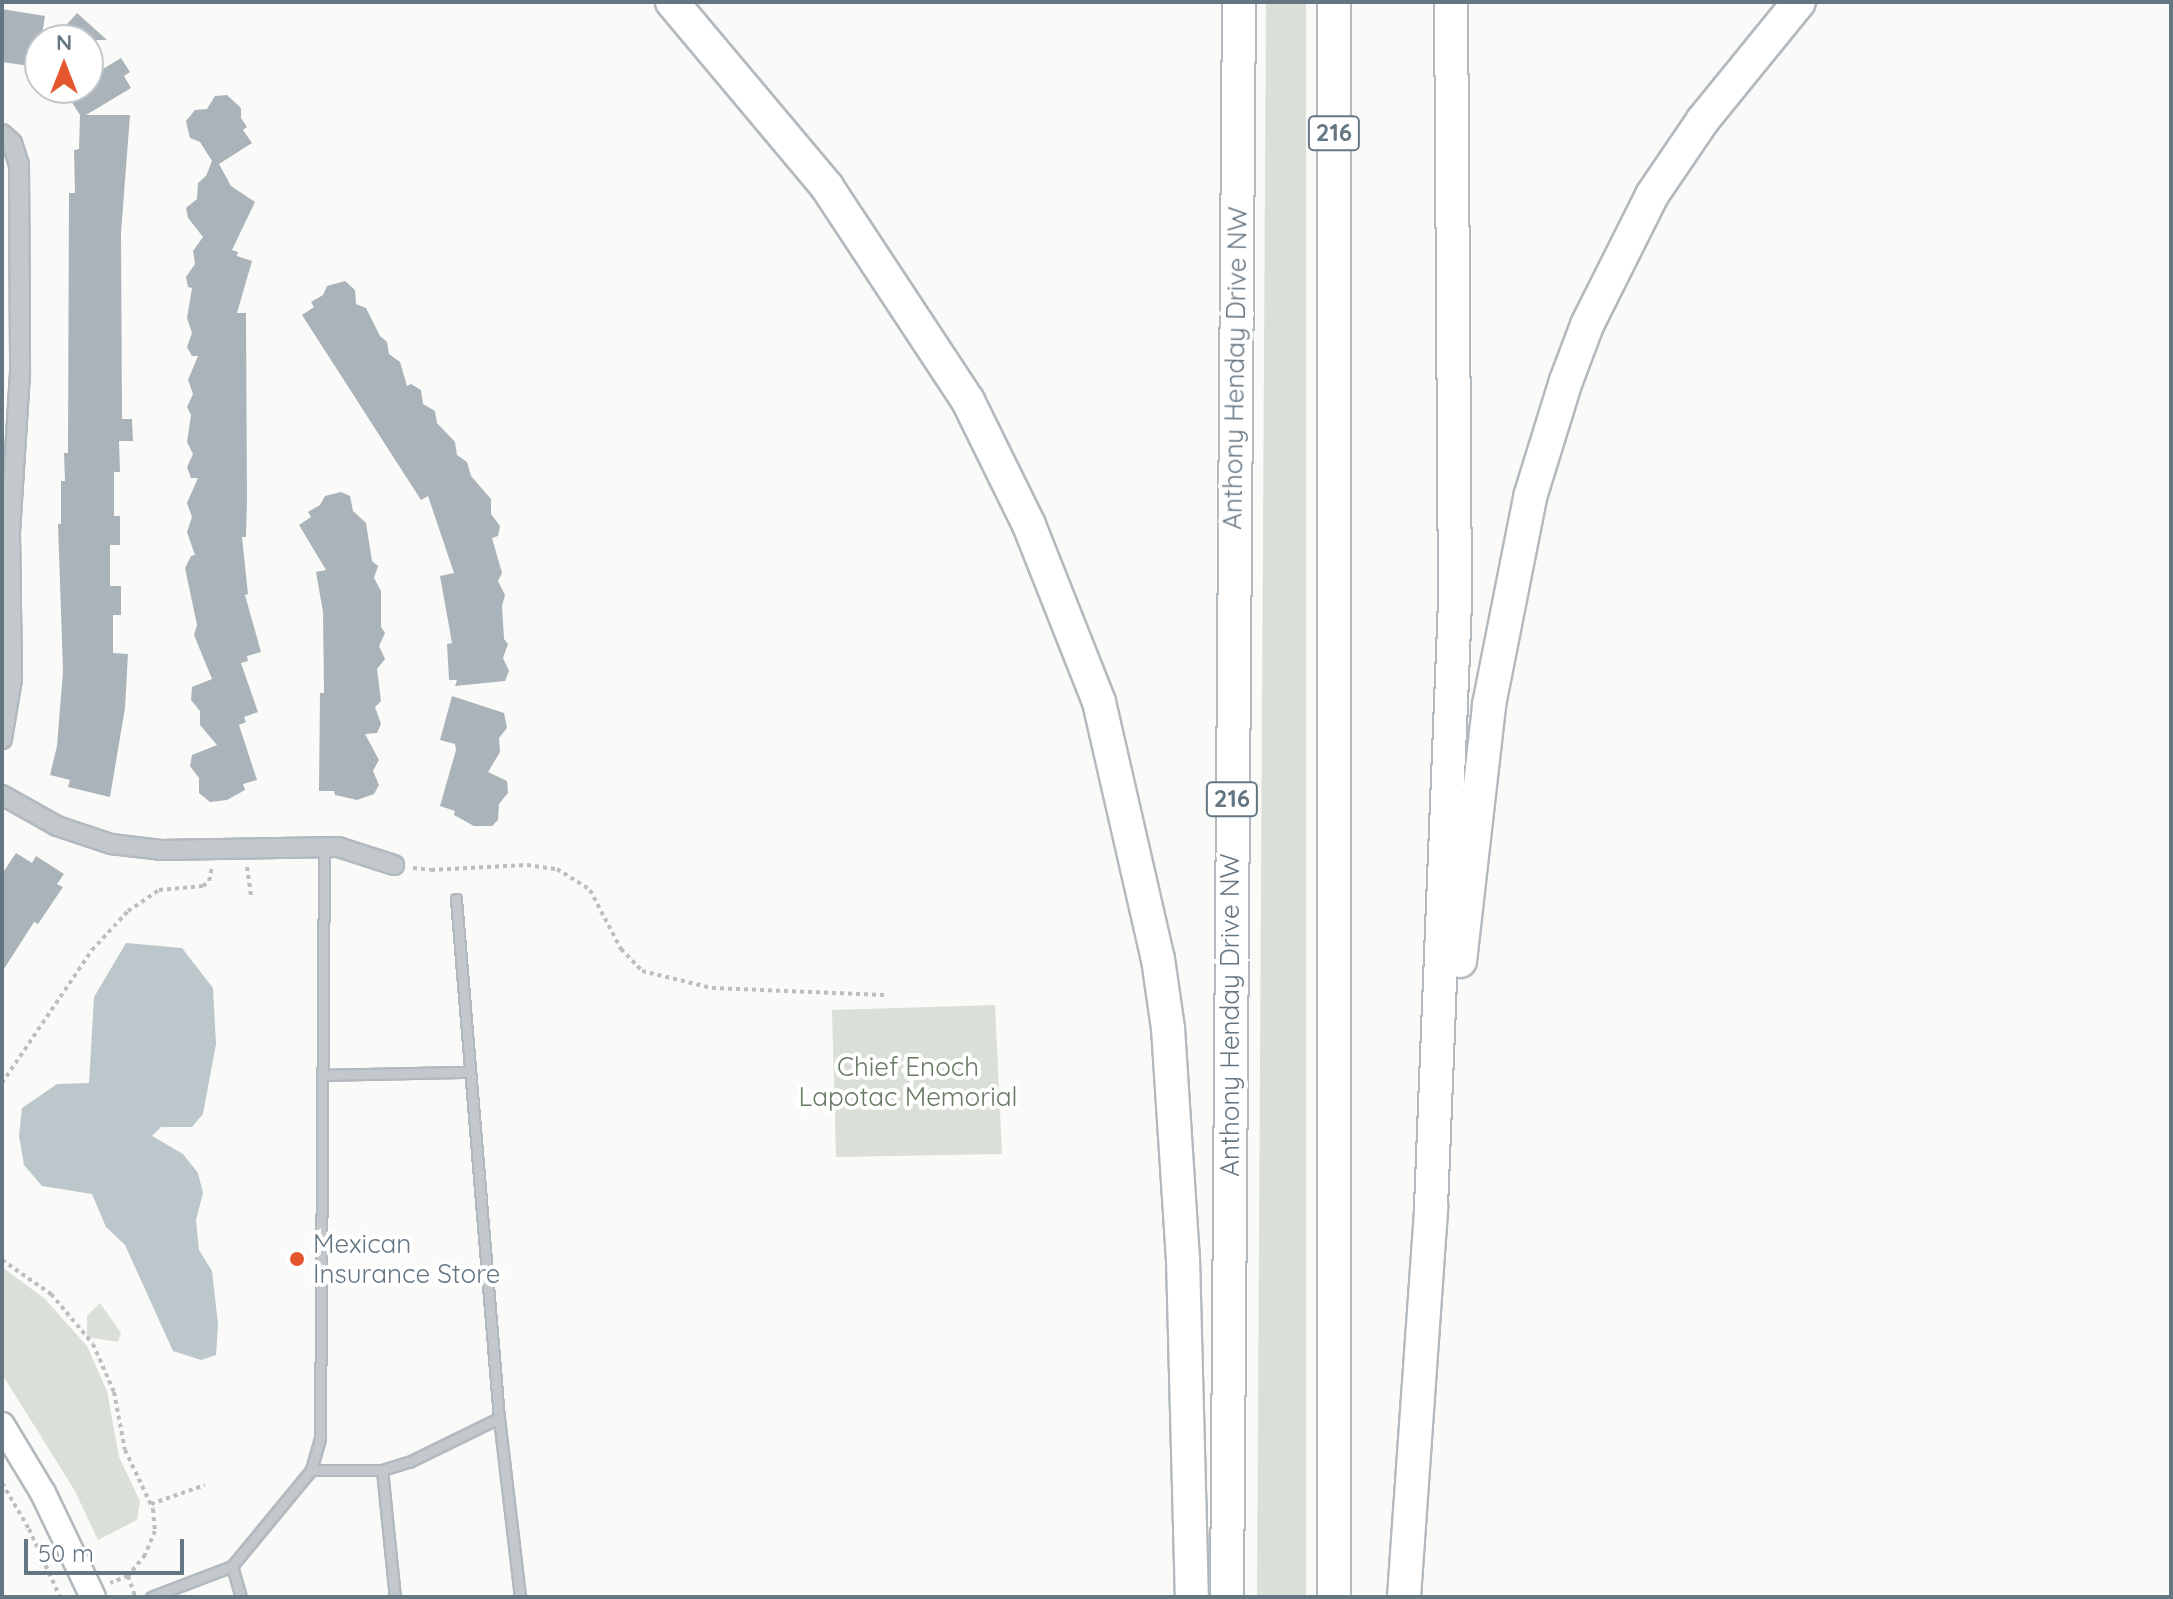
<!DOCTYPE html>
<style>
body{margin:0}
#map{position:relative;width:2173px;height:1599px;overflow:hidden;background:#fafaf8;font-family:Quicksand,sans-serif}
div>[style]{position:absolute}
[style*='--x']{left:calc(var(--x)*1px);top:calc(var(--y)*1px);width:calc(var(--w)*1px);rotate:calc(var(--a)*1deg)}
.green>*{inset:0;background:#dadfd7}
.water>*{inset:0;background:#bbc7cb}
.building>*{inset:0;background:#aab3b9}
.path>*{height:4px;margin-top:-2px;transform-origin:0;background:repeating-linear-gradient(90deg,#bbbfc2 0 4px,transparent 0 8px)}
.roads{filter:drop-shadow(2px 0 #b3babf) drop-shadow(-2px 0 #b3babf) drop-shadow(0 2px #b3babf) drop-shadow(0 -2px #b3babf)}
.service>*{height:9px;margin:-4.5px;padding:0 4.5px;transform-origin:4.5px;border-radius:4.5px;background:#c3c8cc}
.minor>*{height:18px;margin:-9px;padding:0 9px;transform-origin:9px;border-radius:9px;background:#c3c8cc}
.secondary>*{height:24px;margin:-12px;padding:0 12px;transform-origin:12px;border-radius:12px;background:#fff}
.motorway>*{height:32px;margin:-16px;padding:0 16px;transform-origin:16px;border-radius:16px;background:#fff}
.dots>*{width:22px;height:22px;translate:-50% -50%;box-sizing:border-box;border:4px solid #fff;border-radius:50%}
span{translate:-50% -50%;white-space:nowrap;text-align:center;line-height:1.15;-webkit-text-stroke:8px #fff;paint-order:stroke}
.shield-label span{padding:2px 6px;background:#fff;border:2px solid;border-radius:6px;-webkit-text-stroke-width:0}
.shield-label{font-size:24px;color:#657683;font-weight:700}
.street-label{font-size:26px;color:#657683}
.park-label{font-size:26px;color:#687a64}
.poi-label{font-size:26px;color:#657683}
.left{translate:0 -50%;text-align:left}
.frame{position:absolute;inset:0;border:4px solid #657683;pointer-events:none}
.north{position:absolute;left:24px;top:24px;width:80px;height:80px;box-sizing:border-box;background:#fff;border:2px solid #c1c8cd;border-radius:50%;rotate:0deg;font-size:22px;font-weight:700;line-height:32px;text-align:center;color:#657683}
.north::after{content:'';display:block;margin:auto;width:28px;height:36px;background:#e4572e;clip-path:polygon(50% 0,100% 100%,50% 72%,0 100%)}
.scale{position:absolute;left:24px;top:1539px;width:160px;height:36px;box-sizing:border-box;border:4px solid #657683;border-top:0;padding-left:10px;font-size:24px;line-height:28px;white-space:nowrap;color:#657683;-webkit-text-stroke:6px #fff;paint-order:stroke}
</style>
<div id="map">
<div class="green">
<div style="clip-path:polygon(1266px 2px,1306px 2px,1306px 1597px,1257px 1597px)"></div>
<div style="clip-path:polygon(995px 1005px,1002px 1154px,836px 1157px,832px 1010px)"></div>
<div style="clip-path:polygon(2px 1267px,45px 1299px,87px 1346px,107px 1391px,119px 1457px,140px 1501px,137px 1520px,98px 1540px,75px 1491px,2px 1374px)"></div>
<div style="clip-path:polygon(100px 1303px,121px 1333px,118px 1342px,87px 1337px,87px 1316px)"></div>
</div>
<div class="water">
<div style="clip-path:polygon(126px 943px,182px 948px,213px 988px,216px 1044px,203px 1114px,192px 1127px,161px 1127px,152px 1136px,183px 1154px,198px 1173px,203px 1193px,196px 1220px,199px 1250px,212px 1271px,218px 1324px,216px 1355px,201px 1360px,173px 1351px,125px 1245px,106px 1227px,92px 1194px,42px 1186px,24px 1165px,19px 1136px,22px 1108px,57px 1084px,89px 1083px,94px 997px)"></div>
</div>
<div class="building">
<div style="clip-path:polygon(2px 9px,45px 16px,39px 53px,33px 52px,30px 66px,2px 62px)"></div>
<div style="clip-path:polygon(77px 13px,107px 40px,53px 40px)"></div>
<div style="clip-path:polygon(121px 58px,130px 72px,124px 76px,131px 88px,86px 115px,130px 115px,121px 233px,122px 419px,132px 419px,133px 441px,119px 441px,120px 472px,114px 472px,114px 516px,120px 516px,120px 545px,110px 545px,110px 586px,121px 586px,121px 615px,113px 615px,113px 653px,128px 654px,125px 708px,110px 797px,68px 787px,70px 780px,50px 775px,57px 746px,63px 671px,58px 524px,61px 524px,61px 481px,65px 481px,64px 453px,68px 453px,69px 193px,75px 193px,74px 150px,79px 149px,80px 115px,63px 88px,88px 88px,88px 78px)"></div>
<div style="clip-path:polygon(227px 95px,241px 108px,241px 118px,247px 127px,243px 130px,252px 143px,219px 164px,231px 186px,255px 202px,232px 250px,238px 252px,237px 256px,252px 261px,237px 313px,246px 313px,247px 500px,246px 537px,242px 537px,248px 594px,245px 595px,261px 652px,247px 656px,248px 661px,241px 663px,258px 712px,244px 717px,246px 722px,239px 725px,257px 780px,243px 784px,245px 790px,227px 800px,210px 802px,199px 793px,199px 778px,190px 766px,192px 755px,217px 745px,200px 725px,200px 711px,191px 700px,192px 687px,212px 679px,194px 635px,197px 625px,185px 568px,191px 556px,195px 555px,187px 532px,192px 517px,187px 503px,198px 478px,191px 478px,187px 467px,193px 454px,187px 442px,191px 415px,187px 407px,193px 394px,188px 380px,198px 356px,192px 356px,187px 347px,192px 333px,187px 318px,192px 288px,188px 287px,186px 277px,195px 264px,193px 251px,203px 237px,188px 218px,186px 208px,197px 199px,198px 183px,206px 176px,212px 161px,200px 142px,190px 138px,186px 121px,195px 110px,207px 109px,215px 96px)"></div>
<div style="clip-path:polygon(345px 281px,355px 290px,356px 304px,366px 308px,380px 336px,387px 342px,389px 354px,400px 362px,407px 386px,411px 384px,421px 390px,423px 404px,435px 411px,437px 423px,455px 442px,457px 455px,467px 462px,471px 476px,491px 499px,491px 514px,500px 526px,498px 536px,492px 538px,502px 573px,498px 581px,505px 595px,502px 606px,504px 639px,508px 644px,503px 658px,509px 671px,505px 681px,455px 686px,457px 680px,449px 680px,447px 644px,452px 643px,440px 576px,454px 573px,428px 496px,421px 500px,302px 315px,314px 307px,311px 302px,323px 295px,327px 286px)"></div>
<div style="clip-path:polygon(341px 492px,350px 496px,353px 511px,366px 523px,372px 561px,378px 566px,374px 578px,381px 591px,381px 627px,385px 633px,379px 646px,385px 659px,377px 669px,381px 701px,375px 707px,381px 724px,377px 733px,365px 734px,379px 760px,373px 771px,379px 785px,374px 794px,357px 800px,335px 795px,334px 791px,319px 791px,320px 693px,324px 693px,323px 612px,316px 572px,326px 570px,299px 525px,311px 517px,308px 512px,320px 505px,325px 496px)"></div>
<div style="clip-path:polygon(452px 696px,504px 713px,507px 728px,499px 738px,500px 752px,488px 772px,507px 781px,508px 793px,499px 804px,498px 820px,492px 826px,474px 826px,454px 815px,455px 811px,440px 806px,456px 750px,455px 744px,440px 740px)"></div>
<div style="clip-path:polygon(16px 853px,32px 863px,36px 856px,64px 874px,57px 884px,63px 887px,38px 924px,34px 922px,2px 972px,2px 874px)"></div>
</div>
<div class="path">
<div style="--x:247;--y:867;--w:30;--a:82"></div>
<div style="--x:413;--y:868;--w:18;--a:6"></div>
<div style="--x:431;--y:870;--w:96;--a:-3"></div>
<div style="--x:527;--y:865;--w:30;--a:8"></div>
<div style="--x:557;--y:869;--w:39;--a:32"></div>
<div style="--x:590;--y:890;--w:67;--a:62.3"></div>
<div style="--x:621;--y:949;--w:30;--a:46"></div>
<div style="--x:642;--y:971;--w:72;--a:13.7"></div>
<div style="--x:712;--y:988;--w:172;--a:2.3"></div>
<div style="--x:2;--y:1083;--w:161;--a:-55.9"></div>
<div style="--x:92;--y:950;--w:53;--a:-47.3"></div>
<div style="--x:128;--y:911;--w:37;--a:-34"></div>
<div style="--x:159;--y:890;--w:44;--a:-5.2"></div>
<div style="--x:203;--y:886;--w:8;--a:-40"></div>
<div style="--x:209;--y:881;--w:14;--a:-78"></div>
<div style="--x:2;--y:1260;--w:60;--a:34.8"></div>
<div style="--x:51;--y:1294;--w:65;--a:50"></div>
<div style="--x:93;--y:1344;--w:52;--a:66.4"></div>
<div style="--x:114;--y:1392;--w:59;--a:79.3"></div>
<div style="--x:125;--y:1450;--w:65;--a:64.6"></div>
<div style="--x:153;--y:1509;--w:22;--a:85"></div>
<div style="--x:155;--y:1531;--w:26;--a:113"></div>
<div style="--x:145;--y:1555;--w:27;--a:129"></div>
<div style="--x:128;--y:1576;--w:19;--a:159"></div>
<div style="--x:2;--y:1483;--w:53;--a:59.6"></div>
<div style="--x:29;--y:1529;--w:75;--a:65.5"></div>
<div style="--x:151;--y:1504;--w:57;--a:-19.4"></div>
<div style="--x:128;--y:1576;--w:21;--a:71"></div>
</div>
<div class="roads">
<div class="service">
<div style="--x:323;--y:1075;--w:145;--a:-1.2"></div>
<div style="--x:499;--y:1418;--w:180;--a:83.3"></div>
<div style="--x:311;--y:1470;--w:71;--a:0"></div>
<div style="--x:382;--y:1470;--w:28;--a:-17"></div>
<div style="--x:409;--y:1462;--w:100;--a:-26.1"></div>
<div style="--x:499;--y:1418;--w:521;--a:-94.74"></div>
<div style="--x:382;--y:1470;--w:128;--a:84.2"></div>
<div style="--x:232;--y:1566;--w:32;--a:74"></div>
<div style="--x:151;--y:1597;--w:87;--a:-20.9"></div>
<div style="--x:232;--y:1566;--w:124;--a:-50.5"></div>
<div style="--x:311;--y:1470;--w:33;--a:-74"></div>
<div style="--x:320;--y:1438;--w:592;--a:-89.61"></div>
</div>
<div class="minor">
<div style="--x:2;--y:134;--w:13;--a:42"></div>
<div style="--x:12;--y:143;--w:23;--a:72"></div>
<div style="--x:19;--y:165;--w:208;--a:89.7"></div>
<div style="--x:20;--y:373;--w:161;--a:93.6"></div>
<div style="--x:10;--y:534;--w:145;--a:89.2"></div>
<div style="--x:12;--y:679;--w:61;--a:99.5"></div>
<div style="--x:2;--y:795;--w:63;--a:29.4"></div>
<div style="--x:57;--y:826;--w:57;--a:18.4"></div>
<div style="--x:111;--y:844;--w:50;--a:6.8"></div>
<div style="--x:161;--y:850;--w:177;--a:-1"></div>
<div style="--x:338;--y:847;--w:59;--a:17.8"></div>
</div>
<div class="secondary">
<div style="--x:2;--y:1425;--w:79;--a:58.9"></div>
<div style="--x:43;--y:1493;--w:115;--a:64.3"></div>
</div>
<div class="motorway">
<div style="--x:672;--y:2;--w:241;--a:50"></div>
<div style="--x:827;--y:187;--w:256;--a:56.6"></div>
<div style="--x:968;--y:401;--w:138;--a:63.8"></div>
<div style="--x:1029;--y:525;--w:190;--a:68.4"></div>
<div style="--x:1099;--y:702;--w:264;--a:77.1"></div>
<div style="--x:1158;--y:959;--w:70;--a:81.8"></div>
<div style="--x:1168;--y:1028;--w:231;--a:86.3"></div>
<div style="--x:1183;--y:1259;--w:338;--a:88.5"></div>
<div style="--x:1334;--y:2;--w:1595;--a:90"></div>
<div style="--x:1460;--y:961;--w:258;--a:-83.5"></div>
<div style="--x:1489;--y:705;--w:212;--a:-78.8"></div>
<div style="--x:1530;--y:497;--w:121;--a:-72.8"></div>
<div style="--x:1566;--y:381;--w:60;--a:-69.4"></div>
<div style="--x:1587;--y:325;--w:145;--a:-63.4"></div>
<div style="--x:1652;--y:195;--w:91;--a:-55.8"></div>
<div style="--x:1703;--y:120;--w:152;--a:-50.9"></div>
<div style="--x:1227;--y:1597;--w:1595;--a:-89.57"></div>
<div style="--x:1404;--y:1597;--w:391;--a:-86"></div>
<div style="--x:1431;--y:1207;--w:606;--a:-87.73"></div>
<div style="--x:1455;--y:601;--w:599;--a:-90.38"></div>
</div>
</div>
<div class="dots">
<div style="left:297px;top:1259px;background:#e4572e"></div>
</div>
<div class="shield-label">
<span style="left:1334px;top:133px">216</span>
<span style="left:1232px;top:799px">216</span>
</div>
<div class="street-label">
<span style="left:1235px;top:368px;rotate:-89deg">Anthony Henday Drive NW</span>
<span style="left:1230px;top:1015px;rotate:-90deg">Anthony Henday Drive NW</span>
</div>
<div class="park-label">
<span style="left:908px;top:1082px">Chief Enoch<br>Lapotac Memorial</span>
</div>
<div class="poi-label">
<span class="left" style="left:313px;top:1259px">Mexican<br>Insurance Store</span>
</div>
<div class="frame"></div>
<div class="north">N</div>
<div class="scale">50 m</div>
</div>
